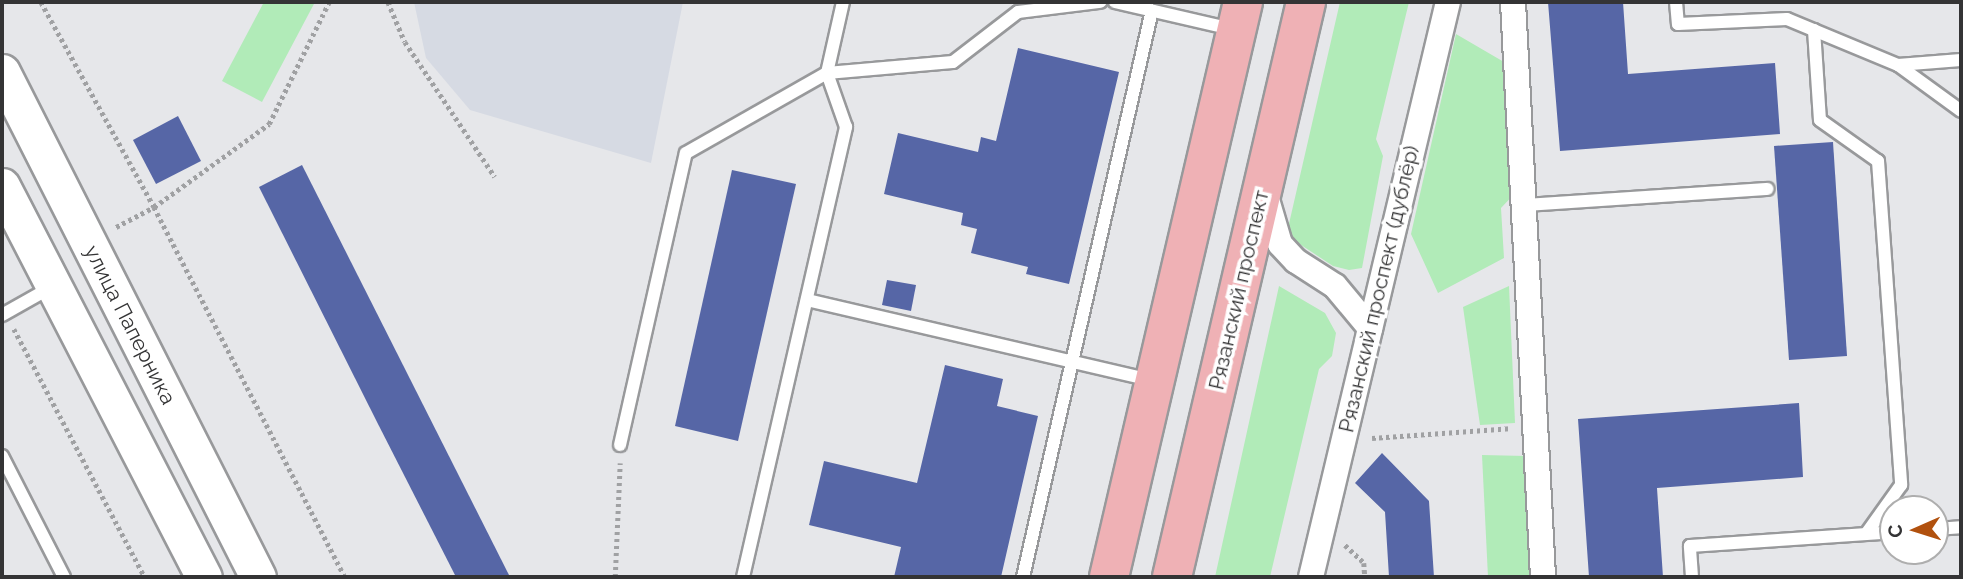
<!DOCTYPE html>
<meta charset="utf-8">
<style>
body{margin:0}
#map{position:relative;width:1963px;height:579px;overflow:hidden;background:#e6e7ea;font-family:Raleway,sans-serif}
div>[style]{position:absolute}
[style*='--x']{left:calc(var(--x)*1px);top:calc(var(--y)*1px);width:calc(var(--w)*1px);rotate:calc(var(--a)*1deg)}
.built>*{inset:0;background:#d6dae3}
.green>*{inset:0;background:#b1ebb8}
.building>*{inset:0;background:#5666a6}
.path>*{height:4.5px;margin-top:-2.25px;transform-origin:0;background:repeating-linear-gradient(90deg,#a0a1a3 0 3.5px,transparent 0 7px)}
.roads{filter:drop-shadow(2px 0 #98999b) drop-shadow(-2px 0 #98999b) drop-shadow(0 2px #98999b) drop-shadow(0 -2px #98999b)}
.lane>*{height:12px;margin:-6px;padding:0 6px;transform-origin:6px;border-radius:6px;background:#fff}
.street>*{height:24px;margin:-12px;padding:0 12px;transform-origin:12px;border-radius:12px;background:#fff}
.secondary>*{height:35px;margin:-17.5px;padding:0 17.5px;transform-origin:17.5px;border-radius:17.5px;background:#fff}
.primary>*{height:38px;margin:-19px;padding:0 19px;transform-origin:19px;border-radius:19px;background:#efb1b5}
span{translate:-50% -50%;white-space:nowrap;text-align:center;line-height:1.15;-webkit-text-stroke:7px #fff;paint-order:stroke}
.street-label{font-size:21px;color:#343435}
.frame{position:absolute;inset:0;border:4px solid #343435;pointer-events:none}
.north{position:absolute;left:1879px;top:495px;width:70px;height:70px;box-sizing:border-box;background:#fff;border:2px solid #aeaeae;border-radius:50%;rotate:267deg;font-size:19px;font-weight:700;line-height:28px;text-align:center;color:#343435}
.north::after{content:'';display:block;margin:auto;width:24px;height:32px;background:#b1510e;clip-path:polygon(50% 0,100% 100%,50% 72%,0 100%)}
</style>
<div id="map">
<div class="built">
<div style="clip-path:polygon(414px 2px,683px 2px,651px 163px,470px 110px,426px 58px)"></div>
</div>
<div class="green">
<div style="clip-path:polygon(264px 2px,315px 2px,262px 102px,222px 81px)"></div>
<div style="clip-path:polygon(1340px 2px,1409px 2px,1376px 139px,1383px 156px,1362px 268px,1349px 270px,1333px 266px,1295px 241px,1288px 228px)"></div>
<div style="clip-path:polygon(1456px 34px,1504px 62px,1518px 190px,1501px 208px,1504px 258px,1438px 293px,1411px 234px)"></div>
<div style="clip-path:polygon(1279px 286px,1325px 313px,1336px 333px,1332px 356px,1319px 369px,1270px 577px,1215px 577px)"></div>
<div style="clip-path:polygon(1509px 286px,1515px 423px,1480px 425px,1463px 307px)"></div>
<div style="clip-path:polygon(1482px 455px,1526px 456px,1533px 577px,1488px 577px)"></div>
</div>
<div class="building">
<div style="clip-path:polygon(1548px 2px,1623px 2px,1628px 74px,1775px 63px,1780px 134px,1560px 151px)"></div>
<div style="clip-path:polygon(1018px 48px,1119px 72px,1069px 284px,1026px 274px,1028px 267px,971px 253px,977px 229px,961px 225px,963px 213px,884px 194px,898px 133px,978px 152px,981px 137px,996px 141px)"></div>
<div style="clip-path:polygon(178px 116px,201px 161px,156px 184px,133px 140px)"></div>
<div style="clip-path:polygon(1833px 142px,1847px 356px,1789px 360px,1774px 146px)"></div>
<div style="clip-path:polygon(302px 165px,510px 577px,456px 577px,377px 422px,259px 187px)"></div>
<div style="clip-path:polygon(732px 170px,796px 184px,738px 441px,675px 426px)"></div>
<div style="clip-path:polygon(887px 280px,916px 285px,911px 311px,882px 305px)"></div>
<div style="clip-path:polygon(945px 365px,1003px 379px,997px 406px,1038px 416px,1001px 577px,894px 577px,901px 547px,809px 525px,824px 461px,917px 483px)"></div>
<div style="clip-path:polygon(1799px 403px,1803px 477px,1657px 488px,1663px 577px,1589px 577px,1578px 419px)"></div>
<div style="clip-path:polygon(1382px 453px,1429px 501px,1434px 577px,1389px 577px,1385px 512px,1355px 483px)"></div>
</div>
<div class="path">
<div style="--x:41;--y:2;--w:234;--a:61.1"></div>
<div style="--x:154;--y:207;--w:416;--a:62.7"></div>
<div style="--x:388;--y:2;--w:43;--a:67"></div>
<div style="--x:405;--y:42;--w:162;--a:56.3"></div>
<div style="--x:116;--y:227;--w:43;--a:-27.8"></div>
<div style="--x:154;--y:207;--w:142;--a:-35.8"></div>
<div style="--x:269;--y:124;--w:136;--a:-63.8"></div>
<div style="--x:14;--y:329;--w:280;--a:62.2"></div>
<div style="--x:1372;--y:438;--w:138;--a:-4.1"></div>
<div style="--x:1345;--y:545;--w:26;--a:43"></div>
<div style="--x:1364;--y:563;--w:14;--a:86"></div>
<div style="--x:615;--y:577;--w:114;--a:-87.5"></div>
</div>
<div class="roads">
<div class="lane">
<div style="--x:1115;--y:2;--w:120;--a:13"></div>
<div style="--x:1676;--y:2;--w:22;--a:85"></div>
<div style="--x:1678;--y:24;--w:109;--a:-2.6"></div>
<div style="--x:1787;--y:19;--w:120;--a:22.5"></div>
<div style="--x:1898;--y:65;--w:63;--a:-4.5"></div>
<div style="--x:1814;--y:30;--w:90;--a:86.2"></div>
<div style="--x:1820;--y:120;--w:71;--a:35.3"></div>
<div style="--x:1878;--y:161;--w:325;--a:85.9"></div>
<div style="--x:1901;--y:485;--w:60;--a:125.5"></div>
<div style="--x:1898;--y:65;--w:78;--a:36.1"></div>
<div style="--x:1524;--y:205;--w:244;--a:-3.8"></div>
<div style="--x:807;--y:300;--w:353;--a:13.1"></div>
<div style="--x:2;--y:315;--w:55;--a:-29.4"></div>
<div style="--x:620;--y:445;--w:299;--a:-77.3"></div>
<div style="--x:686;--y:153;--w:162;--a:-29.6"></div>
<div style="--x:827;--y:73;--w:126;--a:-5"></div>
<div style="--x:953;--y:62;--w:82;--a:-37.6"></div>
<div style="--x:1018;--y:12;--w:83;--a:-7"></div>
<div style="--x:2;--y:456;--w:136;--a:62.9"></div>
<div style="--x:1935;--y:529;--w:26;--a:-4"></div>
<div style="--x:743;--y:577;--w:462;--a:-77.1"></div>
<div style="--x:846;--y:127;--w:57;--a:-109.4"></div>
<div style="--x:827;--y:73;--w:73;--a:-77.3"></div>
<div style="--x:1023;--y:577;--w:581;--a:-77.18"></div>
<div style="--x:1692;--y:577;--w:31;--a:-94"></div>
<div style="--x:1690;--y:546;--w:203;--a:-3.9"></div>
</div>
<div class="street">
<div style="--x:1513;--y:2;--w:576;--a:87.01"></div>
<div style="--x:1266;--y:196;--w:50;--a:73.7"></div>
<div style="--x:1280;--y:244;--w:23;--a:47"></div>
<div style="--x:1296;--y:261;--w:46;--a:32.7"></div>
<div style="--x:1335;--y:286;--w:55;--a:50.2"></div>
<div style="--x:1311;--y:577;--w:591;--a:-76.6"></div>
</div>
<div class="secondary">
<div style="--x:2;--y:72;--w:566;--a:63.12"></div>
<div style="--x:2;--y:186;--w:440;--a:62.7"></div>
</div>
<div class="primary">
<div style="--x:1109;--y:577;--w:590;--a:-76.88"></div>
<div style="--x:1172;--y:577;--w:590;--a:-76.88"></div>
</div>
</div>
<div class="street-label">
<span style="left:1379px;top:289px;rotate:-77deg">Рязанский проспект (дублёр)</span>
<span style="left:1239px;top:290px;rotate:-77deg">Рязанский проспект</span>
<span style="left:130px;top:325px;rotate:63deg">улица Паперника</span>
</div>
<div class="frame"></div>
<div class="north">С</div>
</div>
